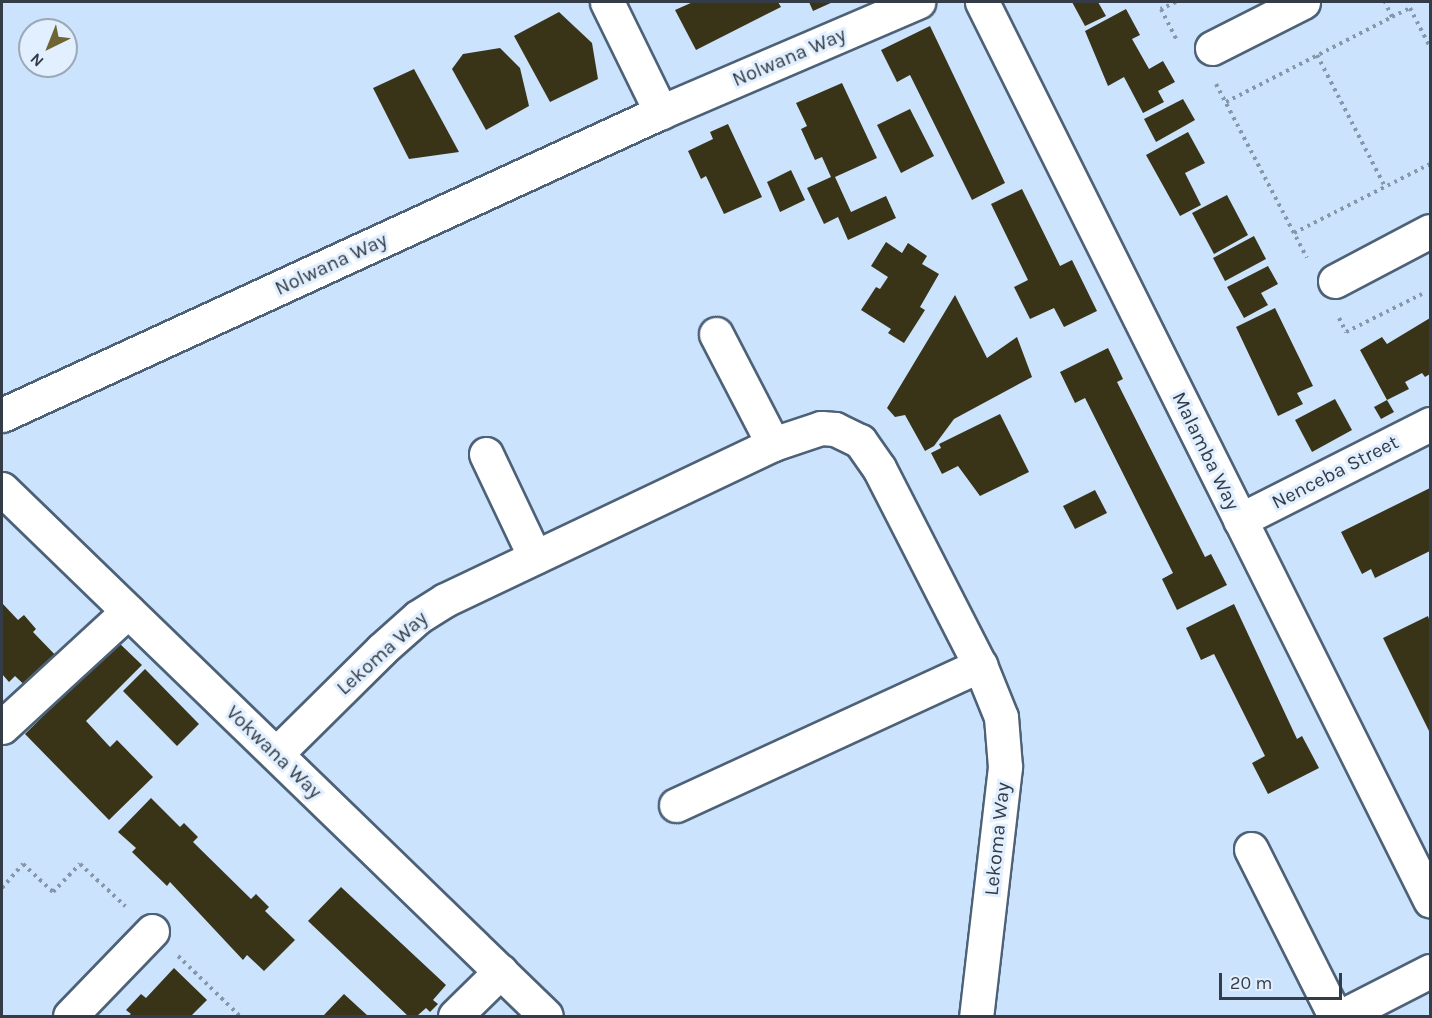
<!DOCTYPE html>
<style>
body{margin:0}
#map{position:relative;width:1432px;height:1018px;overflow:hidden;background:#cce3fd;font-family:Karla,sans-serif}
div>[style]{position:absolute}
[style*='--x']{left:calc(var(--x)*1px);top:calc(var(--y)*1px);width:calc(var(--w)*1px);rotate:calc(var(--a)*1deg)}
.building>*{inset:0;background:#393418}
.path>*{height:4px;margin-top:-2px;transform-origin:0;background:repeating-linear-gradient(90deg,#8697a9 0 3px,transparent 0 7.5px)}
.roads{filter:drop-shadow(2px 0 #4d6177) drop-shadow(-2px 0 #4d6177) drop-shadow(0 2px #4d6177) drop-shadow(0 -2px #4d6177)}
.minor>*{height:33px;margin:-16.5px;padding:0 16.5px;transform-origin:16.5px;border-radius:16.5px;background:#fff}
span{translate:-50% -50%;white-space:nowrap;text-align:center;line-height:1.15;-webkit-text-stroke:6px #e1efff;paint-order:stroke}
.street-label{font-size:20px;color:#343d47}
.frame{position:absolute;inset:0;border:3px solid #343d47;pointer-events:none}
.north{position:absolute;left:18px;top:18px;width:60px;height:60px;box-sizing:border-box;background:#e1efff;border:2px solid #9ca8b5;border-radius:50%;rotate:223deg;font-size:16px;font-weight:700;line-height:24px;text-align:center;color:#343d47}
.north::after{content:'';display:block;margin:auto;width:21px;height:27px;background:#6f6532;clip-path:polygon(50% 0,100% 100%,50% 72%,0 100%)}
.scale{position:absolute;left:1219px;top:973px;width:123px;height:27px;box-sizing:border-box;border:3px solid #343d47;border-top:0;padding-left:8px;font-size:18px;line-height:21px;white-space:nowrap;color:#343d47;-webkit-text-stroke:4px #e1efff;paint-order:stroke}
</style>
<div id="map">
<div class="building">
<div style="clip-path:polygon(693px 2px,778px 2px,781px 7px,696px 50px,675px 10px)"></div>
<div style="clip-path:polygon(809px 2px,833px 2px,813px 11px)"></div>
<div style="clip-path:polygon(1072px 2px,1098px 2px,1106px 16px,1085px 26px)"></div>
<div style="clip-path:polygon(1126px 9px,1140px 35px,1132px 39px,1149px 69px,1163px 61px,1175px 82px,1158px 91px,1164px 102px,1143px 113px,1124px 77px,1108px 86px,1085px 31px)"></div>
<div style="clip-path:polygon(559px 12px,592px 43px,598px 79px,550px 102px,514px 36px)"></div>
<div style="clip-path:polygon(930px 26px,1005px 183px,972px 200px,910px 75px,897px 82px,881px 50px)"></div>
<div style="clip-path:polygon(500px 48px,520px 68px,529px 106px,486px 130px,452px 69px,463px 54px)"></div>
<div style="clip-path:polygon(414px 69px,459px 152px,409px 159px,373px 88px)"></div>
<div style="clip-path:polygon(842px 83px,877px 158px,835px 177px,851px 212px,886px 196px,896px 218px,848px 240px,838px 217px,824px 224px,807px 188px,831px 177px,822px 157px,815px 160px,801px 129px,807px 126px,796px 103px)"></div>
<div style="clip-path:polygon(1183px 99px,1195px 120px,1156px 142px,1144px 119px)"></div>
<div style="clip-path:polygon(910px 109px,934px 156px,901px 173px,877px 125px)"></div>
<div style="clip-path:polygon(728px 124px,762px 197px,724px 214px,706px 176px,701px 179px,688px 151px,713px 139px,710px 132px)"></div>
<div style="clip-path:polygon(1188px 132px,1205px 163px,1185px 173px,1201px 205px,1180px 216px,1146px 155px)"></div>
<div style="clip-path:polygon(791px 170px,805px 200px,780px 212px,767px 182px)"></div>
<div style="clip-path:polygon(1022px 189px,1060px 266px,1072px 260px,1097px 311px,1064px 327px,1054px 308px,1030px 319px,1014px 287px,1028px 280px,991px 204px)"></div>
<div style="clip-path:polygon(1227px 195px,1248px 235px,1214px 254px,1192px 213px)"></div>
<div style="clip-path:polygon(1254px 236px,1266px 259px,1225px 281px,1213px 258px)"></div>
<div style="clip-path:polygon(886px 242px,902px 253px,908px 243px,927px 256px,922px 264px,939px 274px,920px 307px,925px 310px,904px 343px,888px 333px,891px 329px,861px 310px,876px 287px,880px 289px,888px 277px,871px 266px)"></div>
<div style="clip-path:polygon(1268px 266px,1278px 284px,1261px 293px,1268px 305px,1244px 318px,1227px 287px)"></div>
<div style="clip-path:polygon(955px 295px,987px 358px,1017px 337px,1032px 377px,954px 419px,934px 446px,925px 451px,905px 415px,895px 417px,887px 408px)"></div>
<div style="clip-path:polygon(1275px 308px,1313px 386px,1297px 393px,1303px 404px,1278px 416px,1236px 327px)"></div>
<div style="clip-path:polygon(1430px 318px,1430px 374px,1425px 377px,1422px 373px,1405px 382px,1409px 389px,1387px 400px,1360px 350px,1382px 337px,1387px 344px)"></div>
<div style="clip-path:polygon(1108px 348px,1123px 379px,1117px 382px,1205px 557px,1211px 554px,1227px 585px,1177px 610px,1162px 579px,1173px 573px,1085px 398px,1075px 403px,1060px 372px)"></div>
<div style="clip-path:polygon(1335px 399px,1352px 430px,1312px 452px,1295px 420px)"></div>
<div style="clip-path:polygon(1387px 400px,1394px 412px,1381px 419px,1374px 407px)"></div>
<div style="clip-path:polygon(1000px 414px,1029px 472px,980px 496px,958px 466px,942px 474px,931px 453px,941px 448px,939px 444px)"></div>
<div style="clip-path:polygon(1430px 488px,1430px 551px,1375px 578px,1371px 569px,1362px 574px,1341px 532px)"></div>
<div style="clip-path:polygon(1095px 490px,1107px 513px,1075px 529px,1063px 506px)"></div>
<div style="clip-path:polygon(2px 603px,18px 620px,24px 615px,36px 629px,33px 632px,62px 662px,32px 692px,15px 676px,9px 682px,2px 674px)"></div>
<div style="clip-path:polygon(1234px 604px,1297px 739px,1302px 736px,1319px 768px,1268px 794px,1252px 763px,1265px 756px,1214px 654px,1201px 660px,1186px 628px)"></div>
<div style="clip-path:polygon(1428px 616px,1430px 622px,1430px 733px,1383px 638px)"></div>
<div style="clip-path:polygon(118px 642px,142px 665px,86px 721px,110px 747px,117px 740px,153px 777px,109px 820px,25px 734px)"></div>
<div style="clip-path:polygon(145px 669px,199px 724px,177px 746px,123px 691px)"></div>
<div style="clip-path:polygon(151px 798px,180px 827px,184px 823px,198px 837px,193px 842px,251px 899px,256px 894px,269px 907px,265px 911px,295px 940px,264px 971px,247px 955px,243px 960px,170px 882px,167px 886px,132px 852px,136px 848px,118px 832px)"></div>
<div style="clip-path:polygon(341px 887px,446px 985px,433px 1000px,438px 1004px,430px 1012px,426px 1008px,417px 1016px,408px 1016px,308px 921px)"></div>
<div style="clip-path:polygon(174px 968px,207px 1000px,191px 1016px,128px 1016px,131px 1014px,126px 1010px,141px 994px,146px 998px)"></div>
<div style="clip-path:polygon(344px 994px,368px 1016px,323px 1016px)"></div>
</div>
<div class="path">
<div style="--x:1176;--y:2;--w:17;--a:155"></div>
<div style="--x:1161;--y:9;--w:34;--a:63"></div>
<div style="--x:1392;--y:17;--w:20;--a:-27"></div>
<div style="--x:1410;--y:8;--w:44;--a:62.9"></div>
<div style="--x:1317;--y:55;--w:148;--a:62.7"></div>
<div style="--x:1216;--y:84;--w:196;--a:62.4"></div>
<div style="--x:1226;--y:102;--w:186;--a:-27.1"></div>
<div style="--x:1392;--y:17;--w:17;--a:-115"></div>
<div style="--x:1294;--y:233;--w:153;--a:-26.9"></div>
<div style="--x:1339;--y:318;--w:16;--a:63"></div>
<div style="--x:1346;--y:332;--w:85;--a:-26.6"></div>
<div style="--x:2;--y:888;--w:32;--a:-49"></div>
<div style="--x:23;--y:864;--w:41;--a:43"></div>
<div style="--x:53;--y:892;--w:39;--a:-46"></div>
<div style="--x:80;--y:864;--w:62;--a:43"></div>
<div style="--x:178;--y:956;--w:86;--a:44.1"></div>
</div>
<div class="roads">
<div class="minor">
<div style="--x:607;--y:2;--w:123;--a:63.9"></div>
<div style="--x:982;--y:2;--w:1004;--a:63.49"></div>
<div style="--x:1212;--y:48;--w:102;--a:-26.8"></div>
<div style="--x:1335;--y:281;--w:107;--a:-27.8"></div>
<div style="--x:716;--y:334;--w:124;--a:62.6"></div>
<div style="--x:2;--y:415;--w:725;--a:-24.69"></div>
<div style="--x:661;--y:112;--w:280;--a:-23.2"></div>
<div style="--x:486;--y:454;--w:114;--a:64.6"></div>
<div style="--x:2;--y:489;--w:757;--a:44.09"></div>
<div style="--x:1240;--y:520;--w:213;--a:-26.8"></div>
<div style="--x:2;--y:727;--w:171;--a:-42.6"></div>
<div style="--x:276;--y:754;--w:149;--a:-44.7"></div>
<div style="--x:382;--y:649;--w:48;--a:-41.6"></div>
<div style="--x:418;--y:617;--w:32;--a:-32"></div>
<div style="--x:445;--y:600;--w:363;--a:-25.4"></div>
<div style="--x:773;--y:444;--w:51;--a:-18.4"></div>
<div style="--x:821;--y:428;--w:14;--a:4"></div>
<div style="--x:835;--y:429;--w:28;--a:26"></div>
<div style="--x:860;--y:441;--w:33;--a:55"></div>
<div style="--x:879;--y:468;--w:221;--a:62.9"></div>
<div style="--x:980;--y:665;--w:56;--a:68"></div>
<div style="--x:1001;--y:717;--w:50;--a:85.4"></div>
<div style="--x:1005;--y:767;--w:251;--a:96.6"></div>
<div style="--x:676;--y:805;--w:335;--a:-24.7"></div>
<div style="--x:1251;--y:849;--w:187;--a:63.3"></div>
<div style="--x:70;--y:1016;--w:118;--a:-46"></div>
<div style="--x:455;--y:1016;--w:64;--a:-44.4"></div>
<div style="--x:1342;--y:1016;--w:99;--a:-27.1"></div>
</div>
</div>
<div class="street-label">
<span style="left:789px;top:57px;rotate:-23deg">Nolwana Way</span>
<span style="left:331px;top:264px;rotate:-25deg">Nolwana Way</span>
<span style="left:1206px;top:451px;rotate:64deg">Malamba Way</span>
<span style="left:1335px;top:472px;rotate:-27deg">Nenceba Street</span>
<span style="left:382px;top:653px;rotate:-42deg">Lekoma Way</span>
<span style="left:274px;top:752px;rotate:44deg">Vokwana Way</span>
<span style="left:997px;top:839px;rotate:-84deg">Lekoma Way</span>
</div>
<div class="frame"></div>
<div class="north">N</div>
<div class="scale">20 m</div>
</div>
